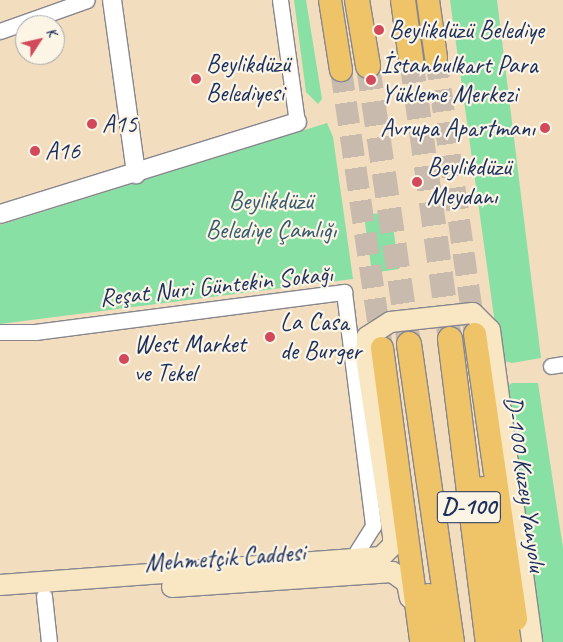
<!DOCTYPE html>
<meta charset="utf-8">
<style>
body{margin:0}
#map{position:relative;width:563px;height:642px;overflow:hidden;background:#f3ddbf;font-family:Caveat,sans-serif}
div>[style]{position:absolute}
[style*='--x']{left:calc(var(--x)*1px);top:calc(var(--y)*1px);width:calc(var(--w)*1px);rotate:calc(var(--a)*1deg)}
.green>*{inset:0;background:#88e0a4}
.primary-tunnel>*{height:22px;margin-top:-11px;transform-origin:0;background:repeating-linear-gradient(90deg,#c8baac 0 22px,transparent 0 33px)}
.trunk-tunnel>*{height:24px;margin-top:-12px;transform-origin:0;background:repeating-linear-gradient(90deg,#c8baac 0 24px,transparent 0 36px)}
.roads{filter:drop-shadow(1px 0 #87868e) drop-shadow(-1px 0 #87868e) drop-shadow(0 1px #87868e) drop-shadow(0 -1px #87868e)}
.minor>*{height:15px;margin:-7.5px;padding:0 7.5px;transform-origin:7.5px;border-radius:7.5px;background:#fff}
.tertiary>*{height:18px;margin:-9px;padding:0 9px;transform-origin:9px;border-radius:9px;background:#fff}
.secondary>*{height:20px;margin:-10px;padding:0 10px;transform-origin:10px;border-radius:10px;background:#f9e7c3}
.primary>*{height:22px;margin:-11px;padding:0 11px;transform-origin:11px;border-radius:11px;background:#efc469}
.trunk>*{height:24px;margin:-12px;padding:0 12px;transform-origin:12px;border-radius:12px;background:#efc469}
.dots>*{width:14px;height:14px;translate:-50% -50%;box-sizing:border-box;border:2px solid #fcf5e5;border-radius:50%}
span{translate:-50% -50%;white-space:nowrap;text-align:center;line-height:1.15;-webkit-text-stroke:4.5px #fcf5e5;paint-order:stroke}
.shield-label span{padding:1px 4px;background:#fcf5e5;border:1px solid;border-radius:4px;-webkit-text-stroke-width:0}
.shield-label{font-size:24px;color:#1b2f5e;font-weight:700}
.poi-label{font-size:25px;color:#1b2f5e}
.left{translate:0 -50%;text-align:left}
.right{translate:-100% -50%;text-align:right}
.park-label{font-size:25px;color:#365b70}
.street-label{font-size:25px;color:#1b2f5e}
.north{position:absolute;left:15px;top:15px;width:50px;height:50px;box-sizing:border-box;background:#fcf5e5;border:1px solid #a2a6af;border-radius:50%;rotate:55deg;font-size:14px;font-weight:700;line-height:20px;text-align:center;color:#1b2f5e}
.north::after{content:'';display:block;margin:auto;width:18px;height:22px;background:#d1495b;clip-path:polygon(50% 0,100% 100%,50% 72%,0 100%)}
</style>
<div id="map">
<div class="green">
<div style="clip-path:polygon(294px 0,306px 0,322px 99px,318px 104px,306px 92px)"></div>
<div style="clip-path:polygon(450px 0,497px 0,541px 358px,512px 363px,500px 360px)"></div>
<div style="clip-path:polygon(327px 123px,333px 137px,353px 279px,0 324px,0 225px)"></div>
<div style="clip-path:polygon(391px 212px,399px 269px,372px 273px,364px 215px)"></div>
<div style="clip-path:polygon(512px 383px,538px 383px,563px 548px,563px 642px,538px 642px,505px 388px)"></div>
</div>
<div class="primary-tunnel">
<div style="--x:436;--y:57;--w:279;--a:82"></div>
<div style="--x:341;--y:70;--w:281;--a:81.6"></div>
</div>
<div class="trunk-tunnel">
<div style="--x:411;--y:59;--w:283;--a:82.1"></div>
<div style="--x:368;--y:66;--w:281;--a:81.6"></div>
</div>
<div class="roads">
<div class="minor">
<div style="--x:280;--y:0;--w:123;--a:82.1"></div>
<div style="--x:0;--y:31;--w:92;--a:-19.6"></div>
<div style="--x:0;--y:332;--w:35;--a:0"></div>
<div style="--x:35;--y:332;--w:312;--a:-7.4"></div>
<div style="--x:344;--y:292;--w:236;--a:82.9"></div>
<div style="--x:373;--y:526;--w:39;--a:122"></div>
<div style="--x:551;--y:366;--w:12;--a:-9"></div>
<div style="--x:44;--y:596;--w:46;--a:83.8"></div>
</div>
<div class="tertiary">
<div style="--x:112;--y:0;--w:176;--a:82.1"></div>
<div style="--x:0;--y:214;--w:311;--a:-17.2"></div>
</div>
<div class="secondary">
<div style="--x:0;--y:585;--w:382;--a:-4.2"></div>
<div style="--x:381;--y:557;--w:17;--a:-45"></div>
<div style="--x:393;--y:545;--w:9;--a:-90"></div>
<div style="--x:393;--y:536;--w:180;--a:-98.6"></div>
<div style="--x:366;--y:358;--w:21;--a:-87"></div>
<div style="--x:367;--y:337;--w:27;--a:-33"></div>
<div style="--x:390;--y:322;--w:83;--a:-6.2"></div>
<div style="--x:473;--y:313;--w:24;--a:45"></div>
<div style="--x:490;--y:330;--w:315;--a:82.3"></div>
<div style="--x:172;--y:587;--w:221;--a:-3.9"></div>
<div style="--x:392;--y:572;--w:19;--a:36"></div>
<div style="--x:407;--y:583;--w:15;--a:79"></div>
</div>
<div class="primary">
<div style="--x:330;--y:0;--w:71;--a:81.1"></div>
<div style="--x:428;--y:0;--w:58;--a:82"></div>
<div style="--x:475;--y:334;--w:288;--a:81.8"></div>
<div style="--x:382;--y:348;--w:297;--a:82.4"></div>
</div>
<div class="trunk">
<div style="--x:357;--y:0;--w:67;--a:80.5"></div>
<div style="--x:403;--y:0;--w:60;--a:82.3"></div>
<div style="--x:450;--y:339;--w:305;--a:82.9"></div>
<div style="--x:409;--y:344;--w:301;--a:81.8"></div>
<div style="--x:483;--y:489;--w:155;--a:80.4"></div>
<div style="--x:429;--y:596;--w:46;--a:82.6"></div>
</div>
</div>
<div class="dots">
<div style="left:379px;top:30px;background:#d1495b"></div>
<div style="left:196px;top:79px;background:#d1495b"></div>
<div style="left:371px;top:80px;background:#d1495b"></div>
<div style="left:92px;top:124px;background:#d1495b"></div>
<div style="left:545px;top:128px;background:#d1495b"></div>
<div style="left:35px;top:151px;background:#d1495b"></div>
<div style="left:417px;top:182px;background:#d1495b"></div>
<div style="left:270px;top:337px;background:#d1495b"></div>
<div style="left:124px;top:359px;background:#d1495b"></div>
</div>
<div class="shield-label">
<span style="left:469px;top:507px">D-100</span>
</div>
<div class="poi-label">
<span class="left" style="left:389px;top:30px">Beylikdüzü Belediye</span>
<span class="left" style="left:206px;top:79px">Beylikdüzü<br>Belediyesi</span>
<span class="left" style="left:381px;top:80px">İstanbulkart Para<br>Yükleme Merkezi</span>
<span class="left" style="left:102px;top:124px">A15</span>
<span class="right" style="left:535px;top:128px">Avrupa Apartmanı</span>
<span class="left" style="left:45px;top:151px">A16</span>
<span class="left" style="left:427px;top:182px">Beylikdüzü<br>Meydanı</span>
<span class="left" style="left:280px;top:337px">La Casa<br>de Burger</span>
<span class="left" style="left:134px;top:359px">West Market<br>ve Tekel</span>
</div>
<div class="park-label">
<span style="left:271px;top:216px">Beylikdüzü<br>Belediye Çamlığı</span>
</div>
<div class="street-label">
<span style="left:216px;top:286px;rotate:-6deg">Reşat Nuri Güntekin Sokağı</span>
<span style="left:525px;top:484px;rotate:82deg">D-100 Kuzey Yanyolu</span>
<span style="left:225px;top:558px;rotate:-4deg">Mehmetçik Caddesi</span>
</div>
<div class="north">K</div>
</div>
